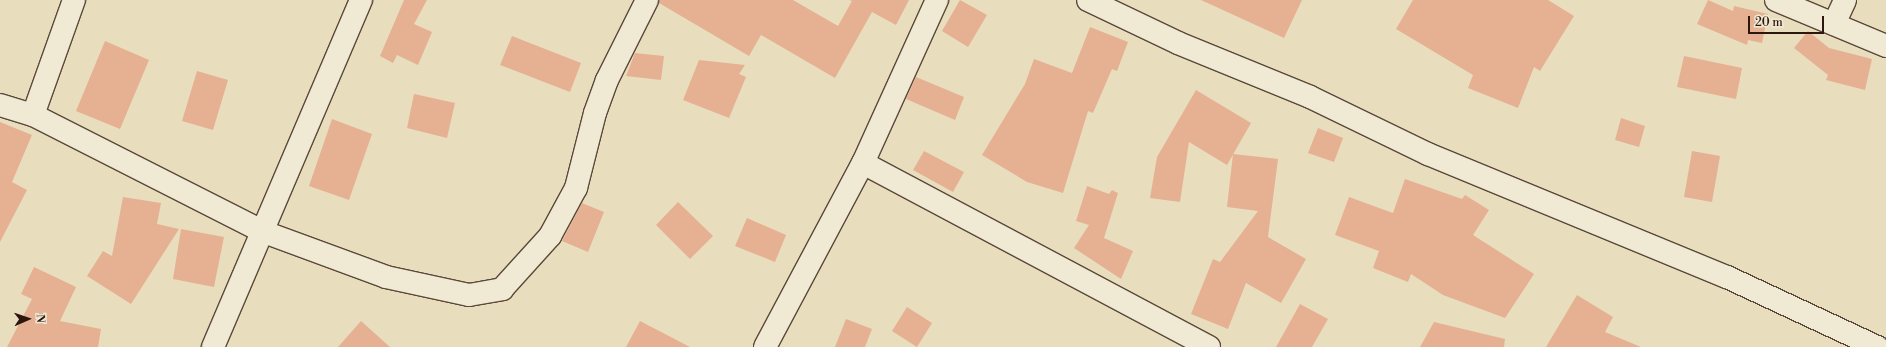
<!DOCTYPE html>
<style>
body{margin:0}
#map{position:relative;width:1886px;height:347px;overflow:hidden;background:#e8debd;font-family:"Libre Bodoni",serif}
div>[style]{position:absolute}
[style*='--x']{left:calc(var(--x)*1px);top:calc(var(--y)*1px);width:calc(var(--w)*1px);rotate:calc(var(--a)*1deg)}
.building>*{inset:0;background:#e6b093}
.roads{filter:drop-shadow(1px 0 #5b483a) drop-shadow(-1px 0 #5b483a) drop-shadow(0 1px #5b483a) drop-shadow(0 -1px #5b483a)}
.street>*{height:22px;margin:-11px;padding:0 11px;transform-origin:11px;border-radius:11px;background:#f0ead4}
span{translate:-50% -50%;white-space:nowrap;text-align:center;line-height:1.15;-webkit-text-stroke:4px #f0ead4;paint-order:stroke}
.north{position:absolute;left:8px;top:299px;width:40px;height:40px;-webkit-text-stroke:3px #f0ead4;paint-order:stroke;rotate:88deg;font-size:11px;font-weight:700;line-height:16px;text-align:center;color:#2c160e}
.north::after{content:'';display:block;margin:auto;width:14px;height:18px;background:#2c160e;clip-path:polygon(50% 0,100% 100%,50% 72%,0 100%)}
.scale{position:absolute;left:1748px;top:16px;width:76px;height:18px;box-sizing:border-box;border:2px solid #2c160e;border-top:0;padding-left:5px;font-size:12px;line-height:14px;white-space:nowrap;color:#2c160e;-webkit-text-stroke:3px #f0ead4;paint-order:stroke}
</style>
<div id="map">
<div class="building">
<div style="clip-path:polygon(404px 0,427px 0,414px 24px,432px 32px,418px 65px,397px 55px,393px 63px,380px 56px)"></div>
<div style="clip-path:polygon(659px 0,793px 0,838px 26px,852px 1px,849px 0,909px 0,896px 25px,872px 12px,835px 78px,761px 35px,749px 56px,659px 3px)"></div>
<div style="clip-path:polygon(960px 0,987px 15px,968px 47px,942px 31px)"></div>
<div style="clip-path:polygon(1201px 0,1302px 0,1284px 38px)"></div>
<div style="clip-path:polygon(1413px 0,1548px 0,1574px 16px,1540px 71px,1534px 67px,1518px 108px,1468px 88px,1473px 75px,1396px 29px)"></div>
<div style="clip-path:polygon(1708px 0,1733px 11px,1734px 6px,1768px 14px,1762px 43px,1748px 40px,1747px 45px,1697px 24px)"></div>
<div style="clip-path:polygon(1090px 27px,1128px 42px,1117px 71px,1112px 69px,1093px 113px,1088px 111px,1063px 193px,1027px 182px,982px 155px,1025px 84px,1034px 59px,1072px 73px)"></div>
<div style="clip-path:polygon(1808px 31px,1829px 48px,1872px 59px,1865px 90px,1826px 80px,1828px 75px,1794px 48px)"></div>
<div style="clip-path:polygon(512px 36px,581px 63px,570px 92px,500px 65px)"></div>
<div style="clip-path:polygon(105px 41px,149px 60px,120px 129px,76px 111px)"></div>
<div style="clip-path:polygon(635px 53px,664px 56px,661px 80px,626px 76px)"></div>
<div style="clip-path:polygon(1684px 56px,1742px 68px,1736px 99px,1677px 87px)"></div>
<div style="clip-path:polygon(699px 60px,745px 65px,739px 74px,746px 77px,729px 118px,683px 100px)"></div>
<div style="clip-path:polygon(197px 71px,228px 80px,213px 130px,182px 121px)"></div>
<div style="clip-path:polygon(916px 77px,964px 97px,955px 120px,906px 99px)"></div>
<div style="clip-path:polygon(1196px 90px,1251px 123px,1227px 165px,1189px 142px,1180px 202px,1150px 198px,1157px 157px)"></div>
<div style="clip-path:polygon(414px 94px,455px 103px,447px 138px,407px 128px)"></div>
<div style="clip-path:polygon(1621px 118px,1645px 126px,1639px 147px,1615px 140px)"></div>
<div style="clip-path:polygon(332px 119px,372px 134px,349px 200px,309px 186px)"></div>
<div style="clip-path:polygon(0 122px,32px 135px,12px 182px,27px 190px,0 242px)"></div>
<div style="clip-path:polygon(1318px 128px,1343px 138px,1334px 162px,1308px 153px)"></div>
<div style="clip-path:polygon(924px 151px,964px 172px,953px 192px,913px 170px)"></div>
<div style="clip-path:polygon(1692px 151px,1720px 156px,1712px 202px,1684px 197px)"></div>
<div style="clip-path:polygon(1233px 154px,1278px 159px,1268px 237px,1306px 259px,1281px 303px,1246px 283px,1228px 329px,1191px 314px,1213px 259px,1220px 262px,1258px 211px,1227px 207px)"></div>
<div style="clip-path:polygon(1405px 179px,1462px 199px,1465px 195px,1489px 210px,1473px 235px,1534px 274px,1505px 318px,1443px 295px,1411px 274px,1408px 282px,1373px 268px,1379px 251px,1335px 235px,1349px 197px,1393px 213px)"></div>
<div style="clip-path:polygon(1087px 186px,1109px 194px,1112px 190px,1118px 193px,1104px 238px,1133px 251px,1121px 279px,1074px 248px,1089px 225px,1076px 221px)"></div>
<div style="clip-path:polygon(123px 197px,161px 203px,157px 224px,179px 229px,131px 304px,87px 276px,103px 251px,112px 256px)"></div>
<div style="clip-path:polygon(678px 202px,713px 236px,690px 259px,656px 225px)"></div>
<div style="clip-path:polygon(582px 203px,604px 212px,588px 252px,562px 241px)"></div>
<div style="clip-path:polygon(747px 218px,786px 235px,775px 262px,735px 246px)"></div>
<div style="clip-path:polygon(181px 229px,224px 237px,214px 287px,173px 279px)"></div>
<div style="clip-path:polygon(34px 267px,76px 287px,60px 321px,101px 329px,98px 347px,7px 347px,32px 299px,21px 294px)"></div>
<div style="clip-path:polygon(1577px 295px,1613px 317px,1605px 332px,1641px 347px,1546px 347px)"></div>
<div style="clip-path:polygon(1300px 304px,1328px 319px,1312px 347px,1276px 347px)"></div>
<div style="clip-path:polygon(907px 307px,932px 323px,917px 347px,892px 331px)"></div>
<div style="clip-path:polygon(846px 319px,872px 329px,865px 347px,835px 347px)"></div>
<div style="clip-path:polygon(361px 321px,390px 347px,338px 347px)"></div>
<div style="clip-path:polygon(640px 321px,690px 347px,626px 347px)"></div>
<div style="clip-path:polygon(1434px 322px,1505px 339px,1504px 347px,1420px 347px)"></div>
</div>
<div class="roads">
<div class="street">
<div style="--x:1088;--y:0;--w:100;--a:25.5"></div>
<div style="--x:1178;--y:43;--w:143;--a:22.2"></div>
<div style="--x:1310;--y:97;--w:131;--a:25.8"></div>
<div style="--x:1428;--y:154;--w:323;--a:22.4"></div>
<div style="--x:1727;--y:277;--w:166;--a:25"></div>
<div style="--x:1776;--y:0;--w:119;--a:22.7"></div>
<div style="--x:1834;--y:24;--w:26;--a:-65"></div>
<div style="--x:0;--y:105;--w:34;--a:17"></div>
<div style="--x:33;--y:115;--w:259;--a:26.9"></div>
<div style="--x:264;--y:232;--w:130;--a:20.2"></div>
<div style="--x:386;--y:277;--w:85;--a:12.2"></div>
<div style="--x:469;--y:295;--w:34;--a:-10"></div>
<div style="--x:502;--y:289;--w:72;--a:-47.8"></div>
<div style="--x:550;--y:236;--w:55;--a:-61.6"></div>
<div style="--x:576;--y:188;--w:77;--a:-75.8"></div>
<div style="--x:595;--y:113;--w:35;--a:-70"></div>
<div style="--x:607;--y:80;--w:89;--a:-63.4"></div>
<div style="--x:33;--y:115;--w:122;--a:-70.4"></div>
<div style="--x:863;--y:163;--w:392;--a:28"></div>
<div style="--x:213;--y:347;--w:377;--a:-66.9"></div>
<div style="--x:765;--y:347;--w:208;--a:-62"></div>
<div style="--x:863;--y:163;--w:179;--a:-65.6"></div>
</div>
</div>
<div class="north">N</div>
<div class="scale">20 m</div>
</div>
